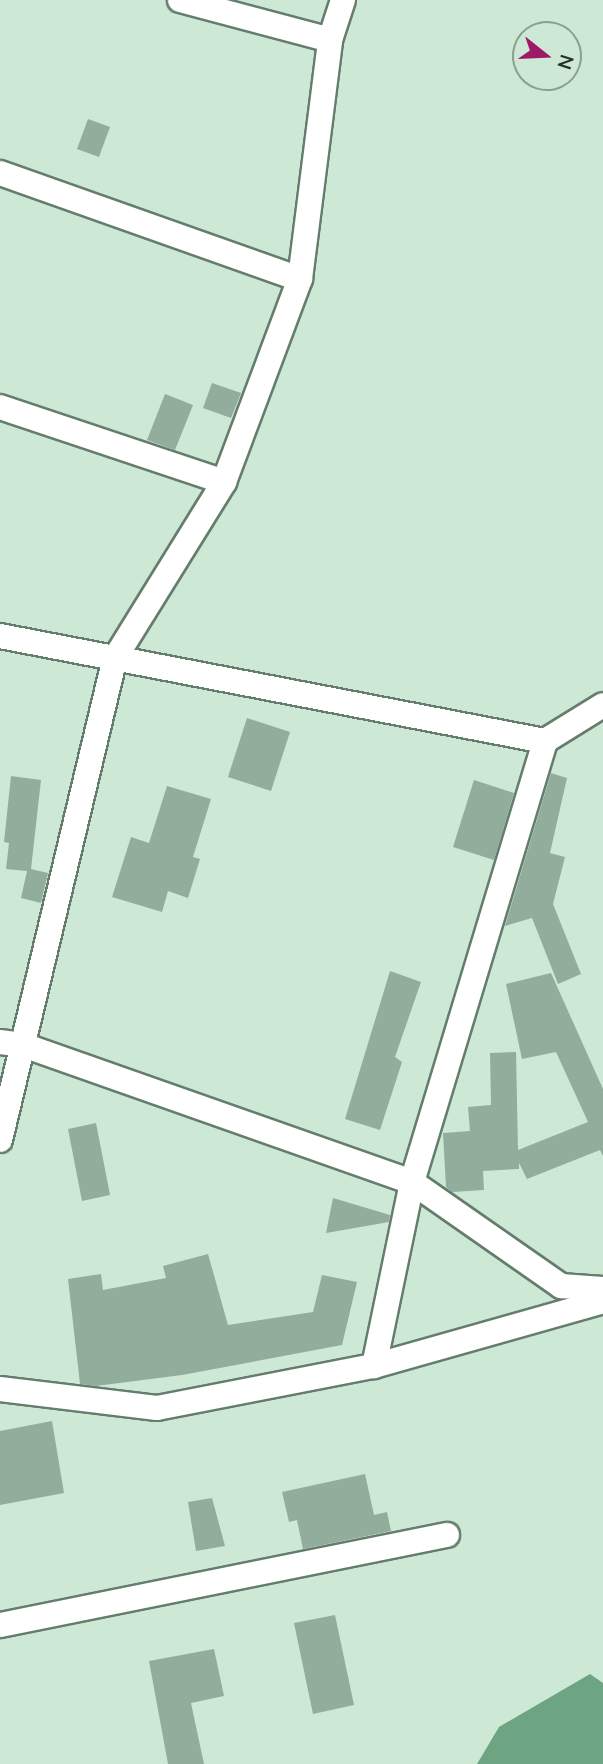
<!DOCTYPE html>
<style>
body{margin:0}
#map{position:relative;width:603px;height:1764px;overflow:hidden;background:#cde9d5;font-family:"Nunito Sans",sans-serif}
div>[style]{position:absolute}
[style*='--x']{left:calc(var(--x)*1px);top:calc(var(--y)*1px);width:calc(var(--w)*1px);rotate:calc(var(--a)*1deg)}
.water>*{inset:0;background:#6da481}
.building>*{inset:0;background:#92ad9b}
.roads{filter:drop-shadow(2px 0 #647d6c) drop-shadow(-2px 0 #647d6c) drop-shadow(0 2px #647d6c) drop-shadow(0 -2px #647d6c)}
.minor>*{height:24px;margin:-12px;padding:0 12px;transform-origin:12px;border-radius:12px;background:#fff}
span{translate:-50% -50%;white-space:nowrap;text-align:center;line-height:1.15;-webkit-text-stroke:5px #cde9d5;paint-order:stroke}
.north{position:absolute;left:512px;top:21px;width:70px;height:70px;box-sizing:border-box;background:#cde9d5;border:2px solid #8a9f90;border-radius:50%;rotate:108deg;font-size:19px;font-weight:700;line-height:28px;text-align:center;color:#253029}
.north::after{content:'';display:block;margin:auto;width:24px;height:32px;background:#9f1969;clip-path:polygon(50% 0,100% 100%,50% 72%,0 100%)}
</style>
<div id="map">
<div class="water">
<div style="clip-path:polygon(590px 1674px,603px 1683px,603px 1764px,477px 1764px,499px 1727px)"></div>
</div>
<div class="building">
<div style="clip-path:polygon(88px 119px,110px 127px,99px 157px,77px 149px)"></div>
<div style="clip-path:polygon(212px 383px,241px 393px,231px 418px,203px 408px)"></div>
<div style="clip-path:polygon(165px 394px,193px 405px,175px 450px,147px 440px)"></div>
<div style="clip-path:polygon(247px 718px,290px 732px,271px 791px,228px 777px)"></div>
<div style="clip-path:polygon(551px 773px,567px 778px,550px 853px,565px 857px,553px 904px,581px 974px,558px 984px,532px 918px,505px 926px)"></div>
<div style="clip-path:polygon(11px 776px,41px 780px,31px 869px,48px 873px,41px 903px,21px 898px,27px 871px,6px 869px,9px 843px,4px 842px)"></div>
<div style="clip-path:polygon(474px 780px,514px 793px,494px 860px,453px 847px)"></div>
<div style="clip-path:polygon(167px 786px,211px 799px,193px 857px,200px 859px,188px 898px,168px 891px,162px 912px,112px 897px,131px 837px,149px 843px)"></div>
<div style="clip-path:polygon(390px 971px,421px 982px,395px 1057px,402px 1062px,380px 1130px,345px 1119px)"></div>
<div style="clip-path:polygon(551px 973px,603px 1089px,603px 1156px,600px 1150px,527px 1179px,519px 1163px,519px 1169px,483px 1171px,484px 1190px,452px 1192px,446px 1187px,443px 1133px,470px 1131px,468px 1107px,491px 1105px,490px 1053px,516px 1052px,518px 1150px,588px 1122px,556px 1052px,522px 1059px,506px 984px)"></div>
<div style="clip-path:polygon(96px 1123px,110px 1195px,82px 1201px,68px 1129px)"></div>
<div style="clip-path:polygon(333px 1198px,390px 1215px,389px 1222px,326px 1233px)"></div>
<div style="clip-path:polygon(208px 1254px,228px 1325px,313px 1312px,322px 1275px,357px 1282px,342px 1345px,182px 1375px,96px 1386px,80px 1384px,68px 1279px,101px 1274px,103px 1290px,166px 1278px,163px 1266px)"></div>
<div style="clip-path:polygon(52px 1421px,64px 1493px,0 1505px,0 1431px)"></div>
<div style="clip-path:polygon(365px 1474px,374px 1515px,387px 1512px,391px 1531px,303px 1549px,297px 1520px,289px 1522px,282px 1492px)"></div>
<div style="clip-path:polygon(212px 1498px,225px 1546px,196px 1551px,188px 1502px)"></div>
<div style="clip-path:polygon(335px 1615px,354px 1705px,313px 1714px,294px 1623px)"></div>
<div style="clip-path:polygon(214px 1649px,224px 1696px,191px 1703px,204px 1764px,168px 1764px,149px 1661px)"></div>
</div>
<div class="roads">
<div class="minor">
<div style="--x:180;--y:0;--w:155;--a:14.9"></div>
<div style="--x:0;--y:173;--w:318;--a:19.5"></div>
<div style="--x:0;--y:407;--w:236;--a:18.5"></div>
<div style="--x:0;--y:636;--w:555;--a:10.91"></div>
<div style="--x:0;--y:1042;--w:23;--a:7"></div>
<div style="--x:23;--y:1045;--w:412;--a:19.4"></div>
<div style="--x:412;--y:1182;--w:182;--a:34.9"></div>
<div style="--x:561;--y:1286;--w:42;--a:4.1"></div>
<div style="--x:0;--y:1140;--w:496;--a:-76.6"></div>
<div style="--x:115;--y:658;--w:207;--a:-58.2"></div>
<div style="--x:224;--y:482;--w:217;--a:-69.5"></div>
<div style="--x:300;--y:279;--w:241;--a:-82.8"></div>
<div style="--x:330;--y:40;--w:42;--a:-72"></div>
<div style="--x:374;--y:1366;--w:188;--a:-78.3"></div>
<div style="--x:412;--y:1182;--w:461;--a:-73.2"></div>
<div style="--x:545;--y:741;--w:68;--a:-31.8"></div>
<div style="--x:0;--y:1389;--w:158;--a:6.9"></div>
<div style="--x:157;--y:1408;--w:221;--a:-11"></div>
<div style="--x:374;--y:1366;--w:238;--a:-15.8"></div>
<div style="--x:0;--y:1625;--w:456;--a:-11.4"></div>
</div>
</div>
<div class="north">N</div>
</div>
